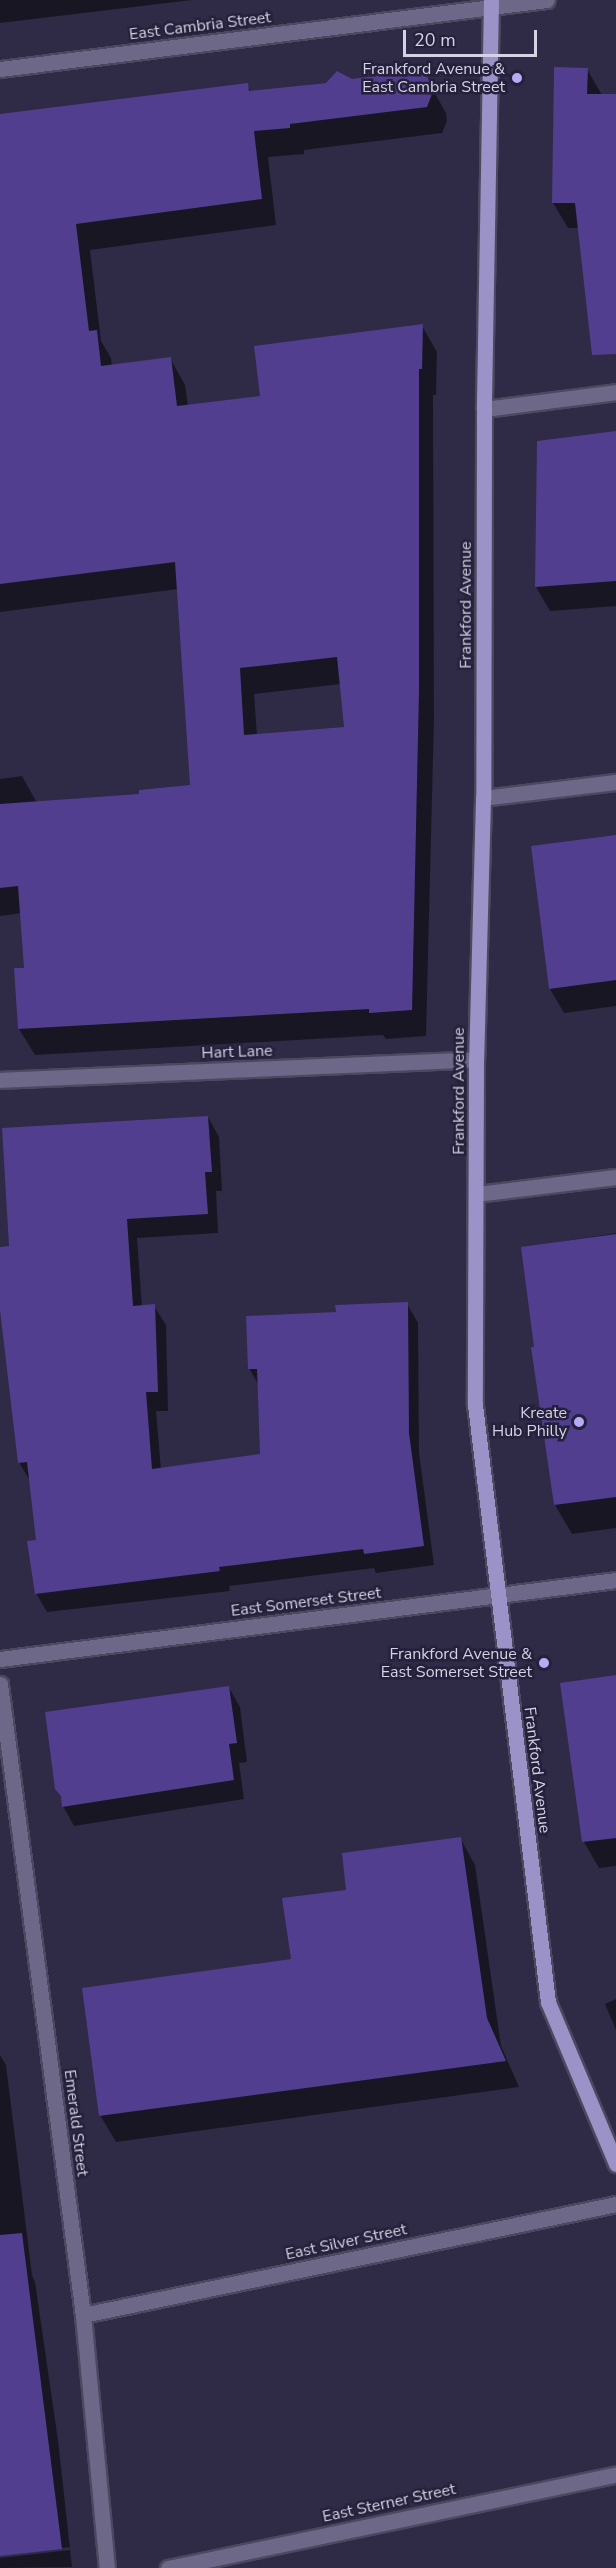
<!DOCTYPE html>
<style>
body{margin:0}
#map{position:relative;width:616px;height:2568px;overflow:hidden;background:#2f2a45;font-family:"Nunito Sans",sans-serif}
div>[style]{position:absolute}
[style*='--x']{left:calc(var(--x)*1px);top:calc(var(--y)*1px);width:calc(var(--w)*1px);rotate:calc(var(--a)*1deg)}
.shadow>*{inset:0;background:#0007}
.building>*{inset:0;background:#513e8e}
.roads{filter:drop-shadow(2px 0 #4c485f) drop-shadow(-2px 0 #4c485f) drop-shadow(0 2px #4c485f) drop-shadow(0 -2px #4c485f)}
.minor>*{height:15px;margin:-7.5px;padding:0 7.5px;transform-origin:7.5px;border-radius:7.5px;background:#6d6888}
.major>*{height:15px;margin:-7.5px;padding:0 7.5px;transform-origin:7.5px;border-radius:7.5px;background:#9b93c7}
.dots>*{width:16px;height:16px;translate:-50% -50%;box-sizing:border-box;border:3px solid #25203b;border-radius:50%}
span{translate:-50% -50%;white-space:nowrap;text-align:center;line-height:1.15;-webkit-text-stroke:5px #25203b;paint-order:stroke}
.street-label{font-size:16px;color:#d4d2e4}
.poi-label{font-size:16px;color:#d4d2e4}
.right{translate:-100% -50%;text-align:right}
.scale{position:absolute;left:403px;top:30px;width:134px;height:27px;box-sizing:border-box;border:3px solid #d4d2e4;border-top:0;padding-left:8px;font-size:18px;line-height:21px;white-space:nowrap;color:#d4d2e4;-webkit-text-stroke:4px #25203b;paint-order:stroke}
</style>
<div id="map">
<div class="shadow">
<div style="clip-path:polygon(0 0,192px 0,0 23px)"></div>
<div style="clip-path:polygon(555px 69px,587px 69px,602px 95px,616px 96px,616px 341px,579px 228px,568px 228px,553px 203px)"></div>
<div style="clip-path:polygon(evenodd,422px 71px,446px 113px,447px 121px,442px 133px,304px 150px,304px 154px,268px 157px,276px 225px,90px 250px,101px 341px,111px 358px,112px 366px,170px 358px,185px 385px,188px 406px,262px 397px,422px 326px,437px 352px,436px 395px,433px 395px,434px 718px,426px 1036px,386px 1039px,383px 1035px,35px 1055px,19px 1029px,16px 970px,25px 969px,21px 913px,0 916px,0 779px,22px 776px,37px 803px,141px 795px,192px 787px,178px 589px,0 612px,0 116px,247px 85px,251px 92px,422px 71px,341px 684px,346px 728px,257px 735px,254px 694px,341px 684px)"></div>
<div style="clip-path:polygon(616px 433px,616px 606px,550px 611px,536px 587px,539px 442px)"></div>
<div style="clip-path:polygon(616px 836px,616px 1006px,564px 1013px,550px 989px)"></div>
<div style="clip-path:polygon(208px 1117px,219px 1137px,222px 1191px,216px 1191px,218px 1233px,137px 1238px,142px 1307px,154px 1306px,166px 1325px,168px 1411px,156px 1411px,161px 1470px,262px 1455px,259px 1386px,249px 1368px,337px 1313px,407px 1304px,418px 1323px,419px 1453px,434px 1565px,376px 1573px,374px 1568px,229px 1586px,230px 1591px,47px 1612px,36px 1593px,38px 1541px,30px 1481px,19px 1462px,0 1293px,0 1248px,11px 1247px)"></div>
<div style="clip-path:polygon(616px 1233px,616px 1528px,572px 1534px,555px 1505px,523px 1248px)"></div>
<div style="clip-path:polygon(616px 1677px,616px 1866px,599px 1868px,584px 1842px)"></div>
<div style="clip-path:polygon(229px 1688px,240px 1707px,247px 1762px,239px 1763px,244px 1799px,74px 1826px,63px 1806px)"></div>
<div style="clip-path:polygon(460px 1838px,475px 1865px,501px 2046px,519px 2087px,116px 2142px,100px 2115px,292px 1960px,348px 1891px)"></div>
<div style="clip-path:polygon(616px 1999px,616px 2030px,605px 2004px)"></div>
<div style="clip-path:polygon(0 2055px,6px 2065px,32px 2275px,35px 2282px,58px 2440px,72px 2567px,0 2568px,0 2558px,70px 2550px,70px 2547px,0 2555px)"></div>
</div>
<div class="building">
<div style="clip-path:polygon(554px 67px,588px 68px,587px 94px,616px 94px,616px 354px,592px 355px,575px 203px,552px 203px)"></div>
<div style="clip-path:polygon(evenodd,423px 70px,432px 85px,432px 94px,427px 107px,290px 124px,290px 128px,254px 131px,262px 199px,76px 224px,89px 331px,97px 330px,101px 366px,171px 357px,177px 406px,260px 396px,254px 346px,423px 324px,422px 369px,419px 369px,419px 691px,412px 1010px,369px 1013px,369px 1009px,18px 1029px,14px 968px,24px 968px,18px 886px,0 888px,0 804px,139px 794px,139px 790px,190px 785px,175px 562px,0 584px,0 114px,248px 83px,249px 91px,326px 83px,337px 71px,352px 79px,423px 70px,337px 657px,344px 727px,244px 735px,240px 668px,337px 657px)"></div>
<div style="clip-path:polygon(616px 431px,616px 581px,535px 587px,537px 441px)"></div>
<div style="clip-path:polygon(616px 835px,616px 980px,549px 989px,531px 846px)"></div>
<div style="clip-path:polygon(208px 1116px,212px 1172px,205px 1172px,208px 1214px,127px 1219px,133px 1306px,155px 1304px,158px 1392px,146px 1392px,152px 1469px,260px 1454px,257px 1369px,248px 1369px,246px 1316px,336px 1312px,335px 1305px,408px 1302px,409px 1433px,424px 1546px,364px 1554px,363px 1549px,219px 1567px,220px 1571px,35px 1594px,27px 1541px,36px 1540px,27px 1462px,18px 1463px,0 1310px,0 1247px,9px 1246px,2px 1128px)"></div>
<div style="clip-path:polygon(616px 1234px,616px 1497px,554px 1505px,531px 1347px,534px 1347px,521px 1247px)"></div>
<div style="clip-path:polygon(616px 1675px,616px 1838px,582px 1842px,560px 1683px)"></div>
<div style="clip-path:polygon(229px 1686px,237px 1743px,229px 1744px,234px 1780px,62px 1807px,61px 1796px,55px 1789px,45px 1712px)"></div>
<div style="clip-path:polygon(461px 1837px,487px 2018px,506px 2061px,99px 2116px,82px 1988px,291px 1959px,282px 1898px,346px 1890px,342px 1853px)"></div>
<div style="clip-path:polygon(22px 2233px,62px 2549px,0 2556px,0 2235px)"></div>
</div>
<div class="roads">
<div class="minor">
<div style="--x:0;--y:69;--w:551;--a:-7.19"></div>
<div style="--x:484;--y:409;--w:133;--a:-7.3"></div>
<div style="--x:483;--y:798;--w:134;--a:-6.9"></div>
<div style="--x:0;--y:1080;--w:476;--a:-2.5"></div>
<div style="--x:477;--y:1194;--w:140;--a:-7"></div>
<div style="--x:0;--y:1659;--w:621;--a:-7.31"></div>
<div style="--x:0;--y:1684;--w:636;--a:82.51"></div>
<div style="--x:83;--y:2315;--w:254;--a:84.6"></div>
<div style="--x:83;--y:2315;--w:544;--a:-11.76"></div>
<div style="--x:168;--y:2568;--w:458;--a:-11.8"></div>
</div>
<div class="major">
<div style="--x:491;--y:0;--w:409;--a:91"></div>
<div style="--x:484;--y:409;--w:389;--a:90.1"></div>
<div style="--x:483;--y:798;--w:261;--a:91.5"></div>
<div style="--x:476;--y:1059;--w:346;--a:90.2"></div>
<div style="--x:475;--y:1405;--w:601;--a:83.03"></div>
<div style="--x:548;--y:2002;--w:176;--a:67.2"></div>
</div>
</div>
<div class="dots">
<div style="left:517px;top:78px;background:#b7abf8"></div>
<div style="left:579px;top:1422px;background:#b7abf8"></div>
<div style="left:544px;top:1663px;background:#b7abf8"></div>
</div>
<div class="street-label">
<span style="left:200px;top:26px;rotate:-7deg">East Cambria Street</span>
<span style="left:466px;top:605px;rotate:-90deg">Frankford Avenue</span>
<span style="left:237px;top:1052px;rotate:-2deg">Hart Lane</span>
<span style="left:459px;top:1091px;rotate:-90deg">Frankford Avenue</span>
<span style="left:306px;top:1602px;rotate:-7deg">East Somerset Street</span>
<span style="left:537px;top:1770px;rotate:83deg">Frankford Avenue</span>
<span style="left:76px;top:2123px;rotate:83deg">Emerald Street</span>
<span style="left:346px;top:2242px;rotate:-12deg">East Silver Street</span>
<span style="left:389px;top:2503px;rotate:-12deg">East Sterner Street</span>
</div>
<div class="poi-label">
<span class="right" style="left:505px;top:78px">Frankford Avenue &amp;<br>East Cambria Street</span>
<span class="right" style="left:567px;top:1422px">Kreate<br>Hub Philly</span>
<span class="right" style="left:532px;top:1663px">Frankford Avenue &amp;<br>East Somerset Street</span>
</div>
<div class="scale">20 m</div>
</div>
